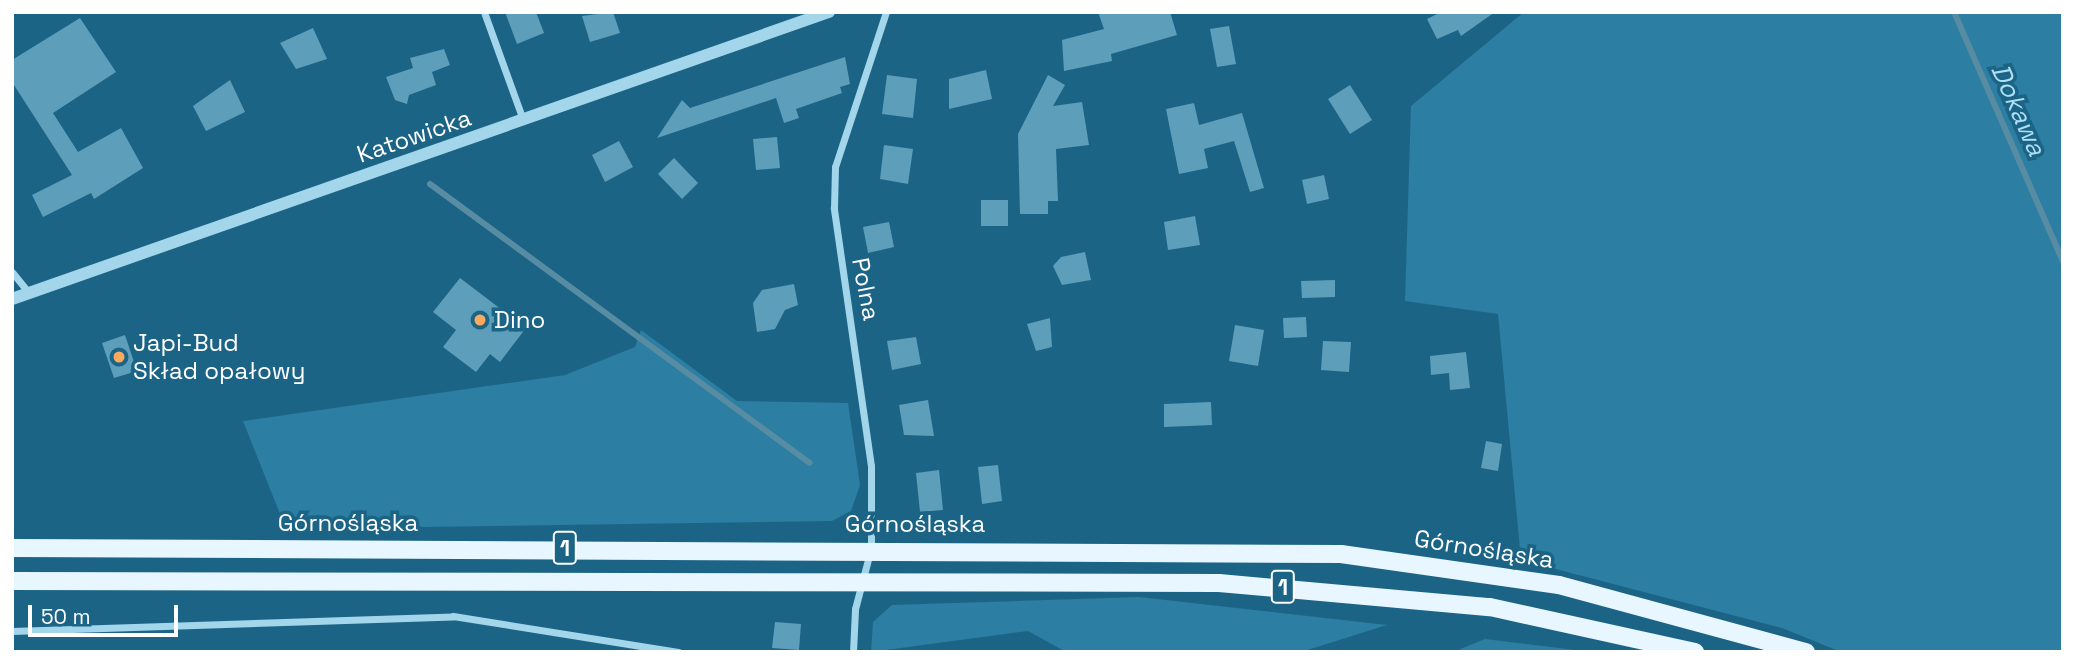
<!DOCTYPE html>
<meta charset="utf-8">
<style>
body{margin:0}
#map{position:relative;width:2075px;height:664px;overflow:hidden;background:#1b6486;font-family:"Space Grotesk",sans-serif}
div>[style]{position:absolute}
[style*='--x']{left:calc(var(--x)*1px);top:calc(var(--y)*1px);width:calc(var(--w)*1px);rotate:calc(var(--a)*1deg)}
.green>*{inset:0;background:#2c7ea3}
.stream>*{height:6px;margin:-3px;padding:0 3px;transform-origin:3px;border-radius:3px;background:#588ca3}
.building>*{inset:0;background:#5d9eba}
.minor>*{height:7px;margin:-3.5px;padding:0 3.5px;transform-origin:3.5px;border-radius:3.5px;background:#a3d6eb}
.tertiary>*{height:12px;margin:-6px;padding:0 6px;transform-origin:6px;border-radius:6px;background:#a3d6eb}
.primary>*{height:18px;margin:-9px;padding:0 9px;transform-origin:9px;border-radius:9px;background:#e8f6ff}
.dots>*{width:19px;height:19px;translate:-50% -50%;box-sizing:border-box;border:4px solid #1b6486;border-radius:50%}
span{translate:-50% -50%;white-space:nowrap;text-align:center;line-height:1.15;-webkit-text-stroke:7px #1b6486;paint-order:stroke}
.shield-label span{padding:2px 5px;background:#1b6486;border:2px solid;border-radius:5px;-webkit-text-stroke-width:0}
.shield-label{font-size:23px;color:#fff;font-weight:700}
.street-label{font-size:24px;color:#fff}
.poi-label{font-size:24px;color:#fff}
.left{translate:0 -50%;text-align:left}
.water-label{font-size:26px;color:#afdff3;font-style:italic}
.frame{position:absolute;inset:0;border:14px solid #fff;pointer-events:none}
.scale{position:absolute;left:28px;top:605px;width:150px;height:32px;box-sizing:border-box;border:4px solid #fff;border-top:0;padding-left:9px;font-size:21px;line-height:24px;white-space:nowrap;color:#fff;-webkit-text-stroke:5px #1b6486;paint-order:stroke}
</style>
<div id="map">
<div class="green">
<div style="clip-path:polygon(1524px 12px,2063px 12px,2063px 652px,1841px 652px,1782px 628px,1521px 560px,1498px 314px,1405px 301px,1411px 106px)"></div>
<div style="clip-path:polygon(641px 330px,737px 401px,848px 403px,860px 485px,851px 511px,832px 521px,286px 529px,243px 421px,565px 375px,635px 347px)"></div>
<div style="clip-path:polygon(1139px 597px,1387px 625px,1301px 652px,1066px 652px,1028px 631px,871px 652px,873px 622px,892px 605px)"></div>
<div style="clip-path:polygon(1485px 639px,1592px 652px,1453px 652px)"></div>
</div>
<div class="stream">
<div style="--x:1954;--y:12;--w:272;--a:66.4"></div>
<div style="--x:430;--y:184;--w:471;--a:36.3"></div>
</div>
<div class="building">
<div style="clip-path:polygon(505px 12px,536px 12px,544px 33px,517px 44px)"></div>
<div style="clip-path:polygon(613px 12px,620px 33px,590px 42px,582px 16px)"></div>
<div style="clip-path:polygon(1098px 12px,1170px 12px,1177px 35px,1111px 54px,1112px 61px,1064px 71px,1062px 40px,1104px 29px)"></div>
<div style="clip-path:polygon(1441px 12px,1495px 12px,1461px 36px,1458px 30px,1437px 39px,1427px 19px)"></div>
<div style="clip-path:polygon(80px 18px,116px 72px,53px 113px,78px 152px,121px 128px,143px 168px,94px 199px,91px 193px,43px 217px,32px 195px,72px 175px,12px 82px,12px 60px)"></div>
<div style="clip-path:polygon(1229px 26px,1236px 64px,1217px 67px,1210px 29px)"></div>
<div style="clip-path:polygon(313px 28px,327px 59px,296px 69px,280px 43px)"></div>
<div style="clip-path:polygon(444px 49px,450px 65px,432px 72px,436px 85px,409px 95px,407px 104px,395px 100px,386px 77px,413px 68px,410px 58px)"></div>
<div style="clip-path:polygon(845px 57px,850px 84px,840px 87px,842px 93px,796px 109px,799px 118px,784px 123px,776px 98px,657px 138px,682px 100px,690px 108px)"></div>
<div style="clip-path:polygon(986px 70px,992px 99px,949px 109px,949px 79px)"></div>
<div style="clip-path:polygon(887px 75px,917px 79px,913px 118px,882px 114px)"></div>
<div style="clip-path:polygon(1048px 75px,1065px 85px,1053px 106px,1082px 102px,1089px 145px,1056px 149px,1058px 201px,1048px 201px,1048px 214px,1020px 214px,1018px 134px)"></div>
<div style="clip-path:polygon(230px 80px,245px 112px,206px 131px,193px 106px)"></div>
<div style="clip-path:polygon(1350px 85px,1372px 120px,1350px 134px,1328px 99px)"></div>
<div style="clip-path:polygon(1194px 103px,1199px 125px,1242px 113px,1264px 188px,1250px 192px,1234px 141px,1204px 149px,1208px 168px,1179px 174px,1166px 109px)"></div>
<div style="clip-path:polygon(777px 137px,780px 168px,756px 170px,753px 139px)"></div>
<div style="clip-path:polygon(619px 141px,633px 167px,605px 182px,592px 155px)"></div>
<div style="clip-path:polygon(884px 145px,913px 149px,908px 184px,880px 179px)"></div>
<div style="clip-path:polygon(674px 158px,698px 183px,682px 199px,658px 174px)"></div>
<div style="clip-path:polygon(1324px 175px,1329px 199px,1307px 204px,1302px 180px)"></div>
<div style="clip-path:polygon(981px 200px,1008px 200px,1008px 226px,981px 226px)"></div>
<div style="clip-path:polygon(1195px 216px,1200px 245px,1168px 250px,1164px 222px)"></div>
<div style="clip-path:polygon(889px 222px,894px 247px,868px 253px,863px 227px)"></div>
<div style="clip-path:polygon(1085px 252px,1091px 280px,1062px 285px,1053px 266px,1061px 257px)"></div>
<div style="clip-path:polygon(460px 278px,526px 328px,500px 362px,490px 354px,476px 372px,443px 347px,456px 330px,433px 312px)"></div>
<div style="clip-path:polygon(1335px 280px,1335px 297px,1302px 298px,1301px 281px)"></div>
<div style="clip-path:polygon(794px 284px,798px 305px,785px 310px,775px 329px,757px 332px,753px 303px,762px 290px)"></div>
<div style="clip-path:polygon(1306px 317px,1307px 337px,1284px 338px,1283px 318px)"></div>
<div style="clip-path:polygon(1050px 318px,1052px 347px,1036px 351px,1027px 324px)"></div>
<div style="clip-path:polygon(1235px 325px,1264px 330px,1258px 366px,1229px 361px)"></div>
<div style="clip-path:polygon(125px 335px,137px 371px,114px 378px,102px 343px)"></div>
<div style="clip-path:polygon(916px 337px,921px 364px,892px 370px,887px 341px)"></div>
<div style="clip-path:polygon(1323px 341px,1351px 342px,1349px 372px,1321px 370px)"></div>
<div style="clip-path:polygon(1466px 352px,1470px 388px,1450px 390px,1449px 373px,1431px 375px,1430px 356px)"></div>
<div style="clip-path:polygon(928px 400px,934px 436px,904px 435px,899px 405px)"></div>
<div style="clip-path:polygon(1211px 402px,1212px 425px,1164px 427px,1164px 404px)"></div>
<div style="clip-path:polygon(1486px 441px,1502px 444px,1498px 471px,1481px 468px)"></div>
<div style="clip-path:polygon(998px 465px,1002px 501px,982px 504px,978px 467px)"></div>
<div style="clip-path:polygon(939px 470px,943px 510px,920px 512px,916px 473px)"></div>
<div style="clip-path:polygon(775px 622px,801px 624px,799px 650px,772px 648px)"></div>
</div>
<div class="minor">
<div style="--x:484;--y:12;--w:115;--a:70.1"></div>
<div style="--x:12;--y:272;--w:27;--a:51"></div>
<div style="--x:12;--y:631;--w:441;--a:-1.9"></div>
<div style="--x:453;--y:616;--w:228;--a:9.1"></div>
<div style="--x:853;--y:652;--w:43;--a:-87.3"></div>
<div style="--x:855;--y:609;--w:63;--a:-75.3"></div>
<div style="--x:871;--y:548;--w:82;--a:-90"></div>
<div style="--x:871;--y:466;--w:261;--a:-98.2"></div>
<div style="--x:834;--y:208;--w:41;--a:-88.6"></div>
<div style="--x:835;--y:167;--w:163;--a:-71.8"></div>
</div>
<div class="tertiary">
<div style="--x:12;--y:299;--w:866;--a:-19.36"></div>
</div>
<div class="primary">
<div style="--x:12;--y:548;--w:1329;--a:0.26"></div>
<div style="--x:1341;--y:554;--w:220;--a:8.1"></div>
<div style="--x:1559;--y:585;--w:256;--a:15.2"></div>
<div style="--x:12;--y:581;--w:1207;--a:0.09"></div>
<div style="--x:1219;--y:583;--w:272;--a:5.1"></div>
<div style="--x:1490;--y:607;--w:210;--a:12.4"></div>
</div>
<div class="dots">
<div style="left:480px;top:320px;background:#fca960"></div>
<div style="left:119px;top:357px;background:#fca960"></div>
</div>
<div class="shield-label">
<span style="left:565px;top:548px">1</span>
<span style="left:1283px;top:587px">1</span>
</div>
<div class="street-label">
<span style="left:414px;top:136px;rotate:-19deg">Katowicka</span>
<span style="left:866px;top:289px;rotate:79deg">Polna</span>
<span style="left:348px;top:523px">Górnośląska</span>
<span style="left:915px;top:524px">Górnośląska</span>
<span style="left:1484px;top:549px;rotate:9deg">Górnośląska</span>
</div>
<div class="poi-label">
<span class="left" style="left:494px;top:320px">Dino</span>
<span class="left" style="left:133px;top:357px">Japi-Bud<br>Skład opałowy</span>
</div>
<div class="water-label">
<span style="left:2018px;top:110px;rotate:66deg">Dokawa</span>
</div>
<div class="frame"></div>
<div class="scale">50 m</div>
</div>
